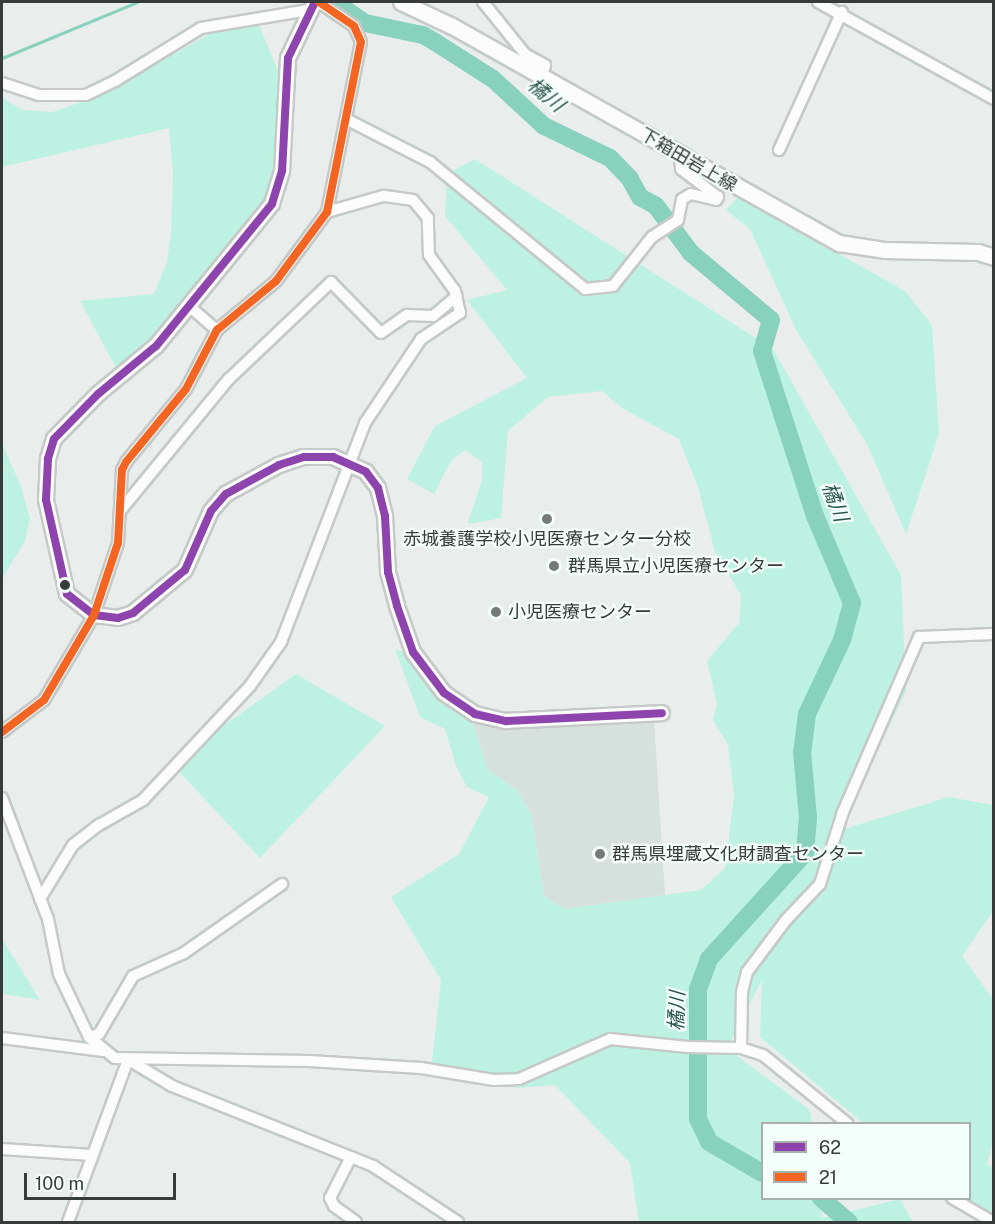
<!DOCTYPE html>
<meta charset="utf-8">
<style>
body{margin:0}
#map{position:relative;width:995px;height:1224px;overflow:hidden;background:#e9eeec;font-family:"Public Sans","Noto Sans JP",sans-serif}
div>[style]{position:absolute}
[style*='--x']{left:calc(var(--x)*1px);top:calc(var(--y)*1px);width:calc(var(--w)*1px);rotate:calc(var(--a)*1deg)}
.built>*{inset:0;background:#d6e1de}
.green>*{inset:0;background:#bdf2e2}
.stream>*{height:3px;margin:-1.5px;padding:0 1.5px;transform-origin:1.5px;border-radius:1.5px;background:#88d1bc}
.river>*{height:18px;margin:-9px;padding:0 9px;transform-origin:9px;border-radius:9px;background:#88d1bc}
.roads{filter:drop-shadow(2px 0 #c5c9c7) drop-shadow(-2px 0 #c5c9c7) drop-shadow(0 2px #c5c9c7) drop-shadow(0 -2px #c5c9c7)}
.minor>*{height:10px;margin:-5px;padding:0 5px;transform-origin:5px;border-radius:5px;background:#fcfcfc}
.tertiary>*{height:14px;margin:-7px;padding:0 7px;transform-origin:7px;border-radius:7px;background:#fcfcfc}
.secondary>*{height:15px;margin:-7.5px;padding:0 7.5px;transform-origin:7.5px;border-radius:7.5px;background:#fcfcfc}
.bus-1>*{height:8px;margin:-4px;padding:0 4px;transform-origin:4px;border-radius:4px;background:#8e44ad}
.bus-2>*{height:8px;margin:-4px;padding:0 4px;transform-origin:4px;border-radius:4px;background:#f26522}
.dots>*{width:16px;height:16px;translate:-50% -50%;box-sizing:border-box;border:3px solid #f4fefb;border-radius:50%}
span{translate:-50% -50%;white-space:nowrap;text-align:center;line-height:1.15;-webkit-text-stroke:4.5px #f4fefb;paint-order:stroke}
.street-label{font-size:18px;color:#373b3a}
.poi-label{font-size:18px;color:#373b3a}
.left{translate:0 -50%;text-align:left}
.water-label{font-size:20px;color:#285548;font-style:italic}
.frame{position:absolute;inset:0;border:3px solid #373b3a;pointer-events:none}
.legend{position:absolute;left:761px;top:1122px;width:210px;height:78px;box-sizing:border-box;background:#f4fefb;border:2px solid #a8b0ae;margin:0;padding:8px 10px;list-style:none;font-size:18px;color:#373b3a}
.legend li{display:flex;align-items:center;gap:12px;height:30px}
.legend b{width:30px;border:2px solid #a8b0ae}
.scale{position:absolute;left:24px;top:1173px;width:152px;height:27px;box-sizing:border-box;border:3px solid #373b3a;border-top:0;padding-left:8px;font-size:18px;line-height:21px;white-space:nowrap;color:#373b3a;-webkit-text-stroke:4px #f4fefb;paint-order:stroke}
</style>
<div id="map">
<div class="built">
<div style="clip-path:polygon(471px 718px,654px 719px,665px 895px,565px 909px,544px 896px,531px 813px,516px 789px,488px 770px)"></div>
</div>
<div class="green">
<div style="clip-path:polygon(259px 25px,279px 73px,282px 118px,278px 171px,267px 203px,186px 305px,120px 375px,80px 301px,154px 294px,167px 262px,171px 233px,173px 173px,169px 128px,2px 167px,2px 97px,22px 110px,52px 112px,105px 94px,216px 30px)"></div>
<div style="clip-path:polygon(475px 159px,773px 349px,901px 575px,906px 691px,828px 854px,844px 829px,949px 797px,993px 805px,993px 911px,962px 956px,993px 999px,994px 1139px,987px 1164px,993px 1168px,993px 1219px,965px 1199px,970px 1198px,970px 1124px,863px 1123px,760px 1037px,762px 980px,727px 1048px,810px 1110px,812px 1123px,762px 1124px,762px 1198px,820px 1199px,822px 1218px,900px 1199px,913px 1222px,639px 1222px,630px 1163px,555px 1085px,518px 1088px,431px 1071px,441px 980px,391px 897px,459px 854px,489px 797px,467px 787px,456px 766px,445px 729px,420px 717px,395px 649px,410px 654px,438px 696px,471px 718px,488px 770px,516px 789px,531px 813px,544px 896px,565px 909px,701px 890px,725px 868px,734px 795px,728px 745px,713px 720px,717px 704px,707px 661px,739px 623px,741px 595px,715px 552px,698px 487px,679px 439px,622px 408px,602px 391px,548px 397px,508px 431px,501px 518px,467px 524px,482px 481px,482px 462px,465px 450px,451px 461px,434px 494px,407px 479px,435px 426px,527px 378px,467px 300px,507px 290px,445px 216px,447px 174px)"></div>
<div style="clip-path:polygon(738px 197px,905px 291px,932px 325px,939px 434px,906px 534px,867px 444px,796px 330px,750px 229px,726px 210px)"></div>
<div style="clip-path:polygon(2px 443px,21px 487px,30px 519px,25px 541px,2px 579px)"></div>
<div style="clip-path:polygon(296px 674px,385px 726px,260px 858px,171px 763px)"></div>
<div style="clip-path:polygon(2px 939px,40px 1000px,3px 994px)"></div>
</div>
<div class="stream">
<div style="--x:2;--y:58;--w:146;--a:-22.5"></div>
</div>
<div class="river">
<div style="--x:334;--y:2;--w:37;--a:34"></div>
<div style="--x:365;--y:23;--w:59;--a:11.7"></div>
<div style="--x:423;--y:35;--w:14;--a:30"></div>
<div style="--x:435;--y:42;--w:69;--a:32.5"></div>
<div style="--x:493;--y:79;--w:69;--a:42.7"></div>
<div style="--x:544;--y:126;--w:73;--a:25.9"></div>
<div style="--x:610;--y:158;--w:29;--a:46"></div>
<div style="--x:630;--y:179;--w:21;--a:61"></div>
<div style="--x:640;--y:197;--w:18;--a:29"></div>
<div style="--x:656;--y:206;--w:59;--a:53.3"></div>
<div style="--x:691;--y:253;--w:104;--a:39.9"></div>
<div style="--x:771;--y:320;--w:32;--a:106"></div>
<div style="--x:762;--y:351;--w:173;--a:72.2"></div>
<div style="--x:815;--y:516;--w:95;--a:67"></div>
<div style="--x:852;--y:603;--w:38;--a:105"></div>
<div style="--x:842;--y:640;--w:82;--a:115.3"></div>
<div style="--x:807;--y:714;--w:38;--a:97"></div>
<div style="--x:802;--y:752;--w:66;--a:84.8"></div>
<div style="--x:808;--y:818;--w:35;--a:95"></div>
<div style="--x:805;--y:853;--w:143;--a:132.2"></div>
<div style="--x:709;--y:959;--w:32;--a:110"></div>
<div style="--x:698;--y:989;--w:130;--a:90"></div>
<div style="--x:698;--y:1119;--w:25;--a:64"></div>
<div style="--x:709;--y:1142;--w:61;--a:30.3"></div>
<div style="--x:821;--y:1198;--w:37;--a:41"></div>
</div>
<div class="roads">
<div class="minor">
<div style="--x:483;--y:2;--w:67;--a:51.1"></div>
<div style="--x:525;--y:54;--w:23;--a:29"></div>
<div style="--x:545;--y:65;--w:10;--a:107"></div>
<div style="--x:818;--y:2;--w:201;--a:28.9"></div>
<div style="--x:2;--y:83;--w:38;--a:18"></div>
<div style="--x:38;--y:95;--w:48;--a:0"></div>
<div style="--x:86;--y:95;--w:32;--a:-26"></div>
<div style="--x:115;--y:81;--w:101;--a:-31.6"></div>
<div style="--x:201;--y:28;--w:109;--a:-9.5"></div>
<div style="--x:348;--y:120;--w:92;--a:27.1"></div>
<div style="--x:430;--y:162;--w:200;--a:39.3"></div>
<div style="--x:585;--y:289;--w:28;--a:-6"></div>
<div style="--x:613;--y:286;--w:63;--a:-51.5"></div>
<div style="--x:652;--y:237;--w:31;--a:-33"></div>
<div style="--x:678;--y:220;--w:21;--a:-79"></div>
<div style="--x:682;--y:199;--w:10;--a:-29"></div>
<div style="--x:691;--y:194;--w:26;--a:13"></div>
<div style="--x:716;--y:200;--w:4;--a:-56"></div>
<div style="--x:718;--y:197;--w:46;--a:-142.9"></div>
<div style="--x:681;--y:169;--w:13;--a:-94"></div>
<div style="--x:779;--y:150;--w:152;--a:-65.5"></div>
<div style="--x:189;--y:306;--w:37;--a:41"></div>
<div style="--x:120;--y:511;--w:171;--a:-50.5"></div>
<div style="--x:229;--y:379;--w:141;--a:-43.6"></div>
<div style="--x:331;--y:282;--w:71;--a:45.6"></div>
<div style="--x:381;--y:333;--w:32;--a:-35"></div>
<div style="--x:407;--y:315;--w:26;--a:2"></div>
<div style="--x:433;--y:316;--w:31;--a:-40"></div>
<div style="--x:2;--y:732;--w:53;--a:-37.3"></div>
<div style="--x:44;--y:700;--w:99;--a:-59.5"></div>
<div style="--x:94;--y:615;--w:76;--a:-71.6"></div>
<div style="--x:118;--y:543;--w:73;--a:-86.9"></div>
<div style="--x:122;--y:470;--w:9;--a:-63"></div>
<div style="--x:126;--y:462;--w:94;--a:-50.6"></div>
<div style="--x:186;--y:389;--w:67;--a:-62.3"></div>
<div style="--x:217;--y:330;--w:77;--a:-39.7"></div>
<div style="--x:276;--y:281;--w:86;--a:-53.5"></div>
<div style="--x:327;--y:212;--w:173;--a:-78.7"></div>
<div style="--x:361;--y:42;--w:17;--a:-114"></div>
<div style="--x:354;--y:26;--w:42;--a:-145.6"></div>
<div style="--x:2;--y:798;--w:129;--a:69.2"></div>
<div style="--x:48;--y:919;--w:56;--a:78.7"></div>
<div style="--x:59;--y:974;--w:70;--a:64.5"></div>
<div style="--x:89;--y:1037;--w:33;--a:39"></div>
<div style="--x:115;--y:1058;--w:194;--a:0.9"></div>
<div style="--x:309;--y:1061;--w:112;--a:3.6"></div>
<div style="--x:421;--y:1068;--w:74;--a:9.3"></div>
<div style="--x:494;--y:1080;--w:25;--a:-2"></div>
<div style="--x:519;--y:1079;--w:99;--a:-23.7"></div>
<div style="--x:610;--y:1039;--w:78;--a:5.9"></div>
<div style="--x:688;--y:1047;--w:53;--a:1.1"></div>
<div style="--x:741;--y:1048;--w:23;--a:18"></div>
<div style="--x:763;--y:1055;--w:109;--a:39.1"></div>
<div style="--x:40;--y:899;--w:63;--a:-58.6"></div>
<div style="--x:73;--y:845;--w:33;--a:-38"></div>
<div style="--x:99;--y:825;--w:51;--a:-29.6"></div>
<div style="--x:143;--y:800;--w:156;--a:-46.8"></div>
<div style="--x:250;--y:686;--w:54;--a:-54.8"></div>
<div style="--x:281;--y:642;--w:235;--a:-69"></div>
<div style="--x:365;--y:423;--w:101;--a:-56.3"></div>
<div style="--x:421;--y:339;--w:47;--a:-33.7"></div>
<div style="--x:460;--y:313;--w:23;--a:-103"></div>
<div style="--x:455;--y:291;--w:44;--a:-125.8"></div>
<div style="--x:429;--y:255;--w:37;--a:-92"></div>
<div style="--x:428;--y:218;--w:23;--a:-130"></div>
<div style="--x:413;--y:200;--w:30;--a:-172"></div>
<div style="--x:383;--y:196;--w:58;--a:164.1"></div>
<div style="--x:89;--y:1037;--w:10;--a:-17"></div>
<div style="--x:99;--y:1034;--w:67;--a:-59.6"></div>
<div style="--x:133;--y:976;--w:56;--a:-24.3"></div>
<div style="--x:184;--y:953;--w:120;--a:-35.1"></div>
<div style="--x:2;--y:1038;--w:102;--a:7.3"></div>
<div style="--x:741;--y:1048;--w:56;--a:-89"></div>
<div style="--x:742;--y:992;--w:21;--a:-76"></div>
<div style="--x:747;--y:972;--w:65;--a:-53.1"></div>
<div style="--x:786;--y:920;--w:50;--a:-46.6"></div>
<div style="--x:820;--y:884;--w:76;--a:-72.3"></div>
<div style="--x:843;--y:812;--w:191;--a:-66.5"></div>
<div style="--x:919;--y:637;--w:75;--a:-2.3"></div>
<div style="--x:129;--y:1060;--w:50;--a:31.2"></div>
<div style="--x:172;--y:1086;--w:216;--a:21.7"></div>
<div style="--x:373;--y:1166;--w:102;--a:33.4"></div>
<div style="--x:2;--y:1149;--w:90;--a:3.8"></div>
<div style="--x:351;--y:1157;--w:46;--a:117.1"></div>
<div style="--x:330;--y:1198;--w:9;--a:63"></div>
<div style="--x:334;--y:1206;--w:27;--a:36"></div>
<div style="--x:952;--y:1198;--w:48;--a:30.3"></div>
<div style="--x:68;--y:1222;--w:173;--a:-69.7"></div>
</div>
<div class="tertiary">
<div style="--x:315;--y:2;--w:62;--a:115.7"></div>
<div style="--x:288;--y:58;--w:113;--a:93"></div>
<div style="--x:282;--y:171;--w:34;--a:107"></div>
<div style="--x:272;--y:204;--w:183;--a:129.2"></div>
<div style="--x:156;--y:346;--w:75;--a:140.4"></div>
<div style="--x:98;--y:394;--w:63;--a:134.4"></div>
<div style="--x:54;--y:439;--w:21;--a:107"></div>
<div style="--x:48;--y:459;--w:41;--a:92.8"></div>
<div style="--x:46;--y:500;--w:96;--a:77.4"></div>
<div style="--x:67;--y:594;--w:34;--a:38"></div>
<div style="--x:94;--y:615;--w:24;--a:7"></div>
<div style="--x:118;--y:618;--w:16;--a:-18"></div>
<div style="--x:133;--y:613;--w:67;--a:-39.6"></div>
<div style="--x:185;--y:570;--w:64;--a:-66.2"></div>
<div style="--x:211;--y:511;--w:23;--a:-49"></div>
<div style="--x:226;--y:494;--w:60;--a:-28.7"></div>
<div style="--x:279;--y:465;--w:26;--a:-18"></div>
<div style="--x:304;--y:457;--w:29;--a:0"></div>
<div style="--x:333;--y:457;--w:36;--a:24"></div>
<div style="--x:366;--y:472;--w:20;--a:53"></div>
<div style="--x:378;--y:488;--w:29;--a:76"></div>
<div style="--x:385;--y:516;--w:56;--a:86.9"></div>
<div style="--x:388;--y:572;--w:35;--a:75"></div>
<div style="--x:397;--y:606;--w:49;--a:70.8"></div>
<div style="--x:413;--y:652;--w:51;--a:52.9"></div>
<div style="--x:444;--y:693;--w:37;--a:34"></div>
<div style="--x:475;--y:714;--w:32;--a:13"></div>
<div style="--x:506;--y:721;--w:156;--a:-2.9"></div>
</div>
<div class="secondary">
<div style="--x:401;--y:2;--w:56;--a:25.2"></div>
<div style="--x:452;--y:26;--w:444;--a:29.3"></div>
<div style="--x:839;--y:243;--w:47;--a:8.7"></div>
<div style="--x:885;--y:250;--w:93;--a:1.2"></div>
<div style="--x:978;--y:252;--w:17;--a:17"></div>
</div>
</div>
<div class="bus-1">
<div style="--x:315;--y:2;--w:62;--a:115.7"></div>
<div style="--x:288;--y:58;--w:113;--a:93"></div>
<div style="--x:282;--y:171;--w:34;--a:107"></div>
<div style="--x:272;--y:204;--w:183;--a:129.2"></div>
<div style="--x:156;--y:346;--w:75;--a:140.4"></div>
<div style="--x:98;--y:394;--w:63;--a:134.4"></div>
<div style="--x:54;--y:439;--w:21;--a:107"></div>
<div style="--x:48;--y:459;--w:41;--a:92.8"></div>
<div style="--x:46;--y:500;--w:96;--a:77.4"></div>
<div style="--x:67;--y:594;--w:34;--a:38"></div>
<div style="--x:94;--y:615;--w:24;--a:7"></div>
<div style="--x:118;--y:618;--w:16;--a:-18"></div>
<div style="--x:133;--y:613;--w:67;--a:-39.6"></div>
<div style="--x:185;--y:570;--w:64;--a:-66.2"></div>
<div style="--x:211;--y:511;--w:23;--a:-49"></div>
<div style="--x:226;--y:494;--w:60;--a:-28.7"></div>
<div style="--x:279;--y:465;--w:26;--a:-18"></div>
<div style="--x:304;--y:457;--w:29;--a:0"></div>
<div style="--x:333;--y:457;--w:36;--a:24"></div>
<div style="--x:366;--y:472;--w:20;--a:53"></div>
<div style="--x:378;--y:488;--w:29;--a:76"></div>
<div style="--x:385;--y:516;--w:56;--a:86.9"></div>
<div style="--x:388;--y:572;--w:35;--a:75"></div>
<div style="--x:397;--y:606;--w:49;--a:70.8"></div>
<div style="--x:413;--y:652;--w:51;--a:52.9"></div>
<div style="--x:444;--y:693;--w:37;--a:34"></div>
<div style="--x:475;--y:714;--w:32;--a:13"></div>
<div style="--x:506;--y:721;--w:156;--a:-2.9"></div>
</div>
<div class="bus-2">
<div style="--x:2;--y:732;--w:53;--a:-37.3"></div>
<div style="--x:44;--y:700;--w:99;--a:-59.5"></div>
<div style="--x:94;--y:615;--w:76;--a:-71.6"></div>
<div style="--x:118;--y:543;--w:73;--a:-86.9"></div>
<div style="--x:122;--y:470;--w:9;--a:-63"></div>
<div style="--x:126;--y:462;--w:94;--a:-50.6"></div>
<div style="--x:186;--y:389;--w:67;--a:-62.3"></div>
<div style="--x:217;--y:330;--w:77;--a:-39.7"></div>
<div style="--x:276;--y:281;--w:86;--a:-53.5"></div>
<div style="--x:327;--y:212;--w:173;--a:-78.7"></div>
<div style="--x:361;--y:42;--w:17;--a:-114"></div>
<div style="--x:354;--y:26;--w:42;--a:-145.6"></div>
</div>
<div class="dots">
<div style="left:547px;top:519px;background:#757a78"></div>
<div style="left:554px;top:566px;background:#757a78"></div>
<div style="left:65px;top:585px;background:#373b3a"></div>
<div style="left:496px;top:612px;background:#757a78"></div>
<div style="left:600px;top:854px;background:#757a78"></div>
</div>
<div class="street-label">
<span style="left:688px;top:160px;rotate:30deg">下箱田岩上線</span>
</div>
<div class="poi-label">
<span style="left:547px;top:539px">赤城養護学校小児医療センター分校</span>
<span class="left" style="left:568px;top:566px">群馬県立小児医療センター</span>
<span class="left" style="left:508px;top:612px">小児医療センター</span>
<span class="left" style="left:612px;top:854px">群馬県埋蔵文化財調査センター</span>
</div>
<div class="water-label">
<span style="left:546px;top:95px;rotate:40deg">橘川</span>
<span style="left:835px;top:502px;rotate:70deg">橘川</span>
<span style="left:677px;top:1011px;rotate:-88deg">橘川</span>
</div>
<div class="frame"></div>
<ul class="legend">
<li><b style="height:8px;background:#8e44ad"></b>62</li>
<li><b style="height:8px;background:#f26522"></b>21</li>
</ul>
<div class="scale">100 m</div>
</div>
